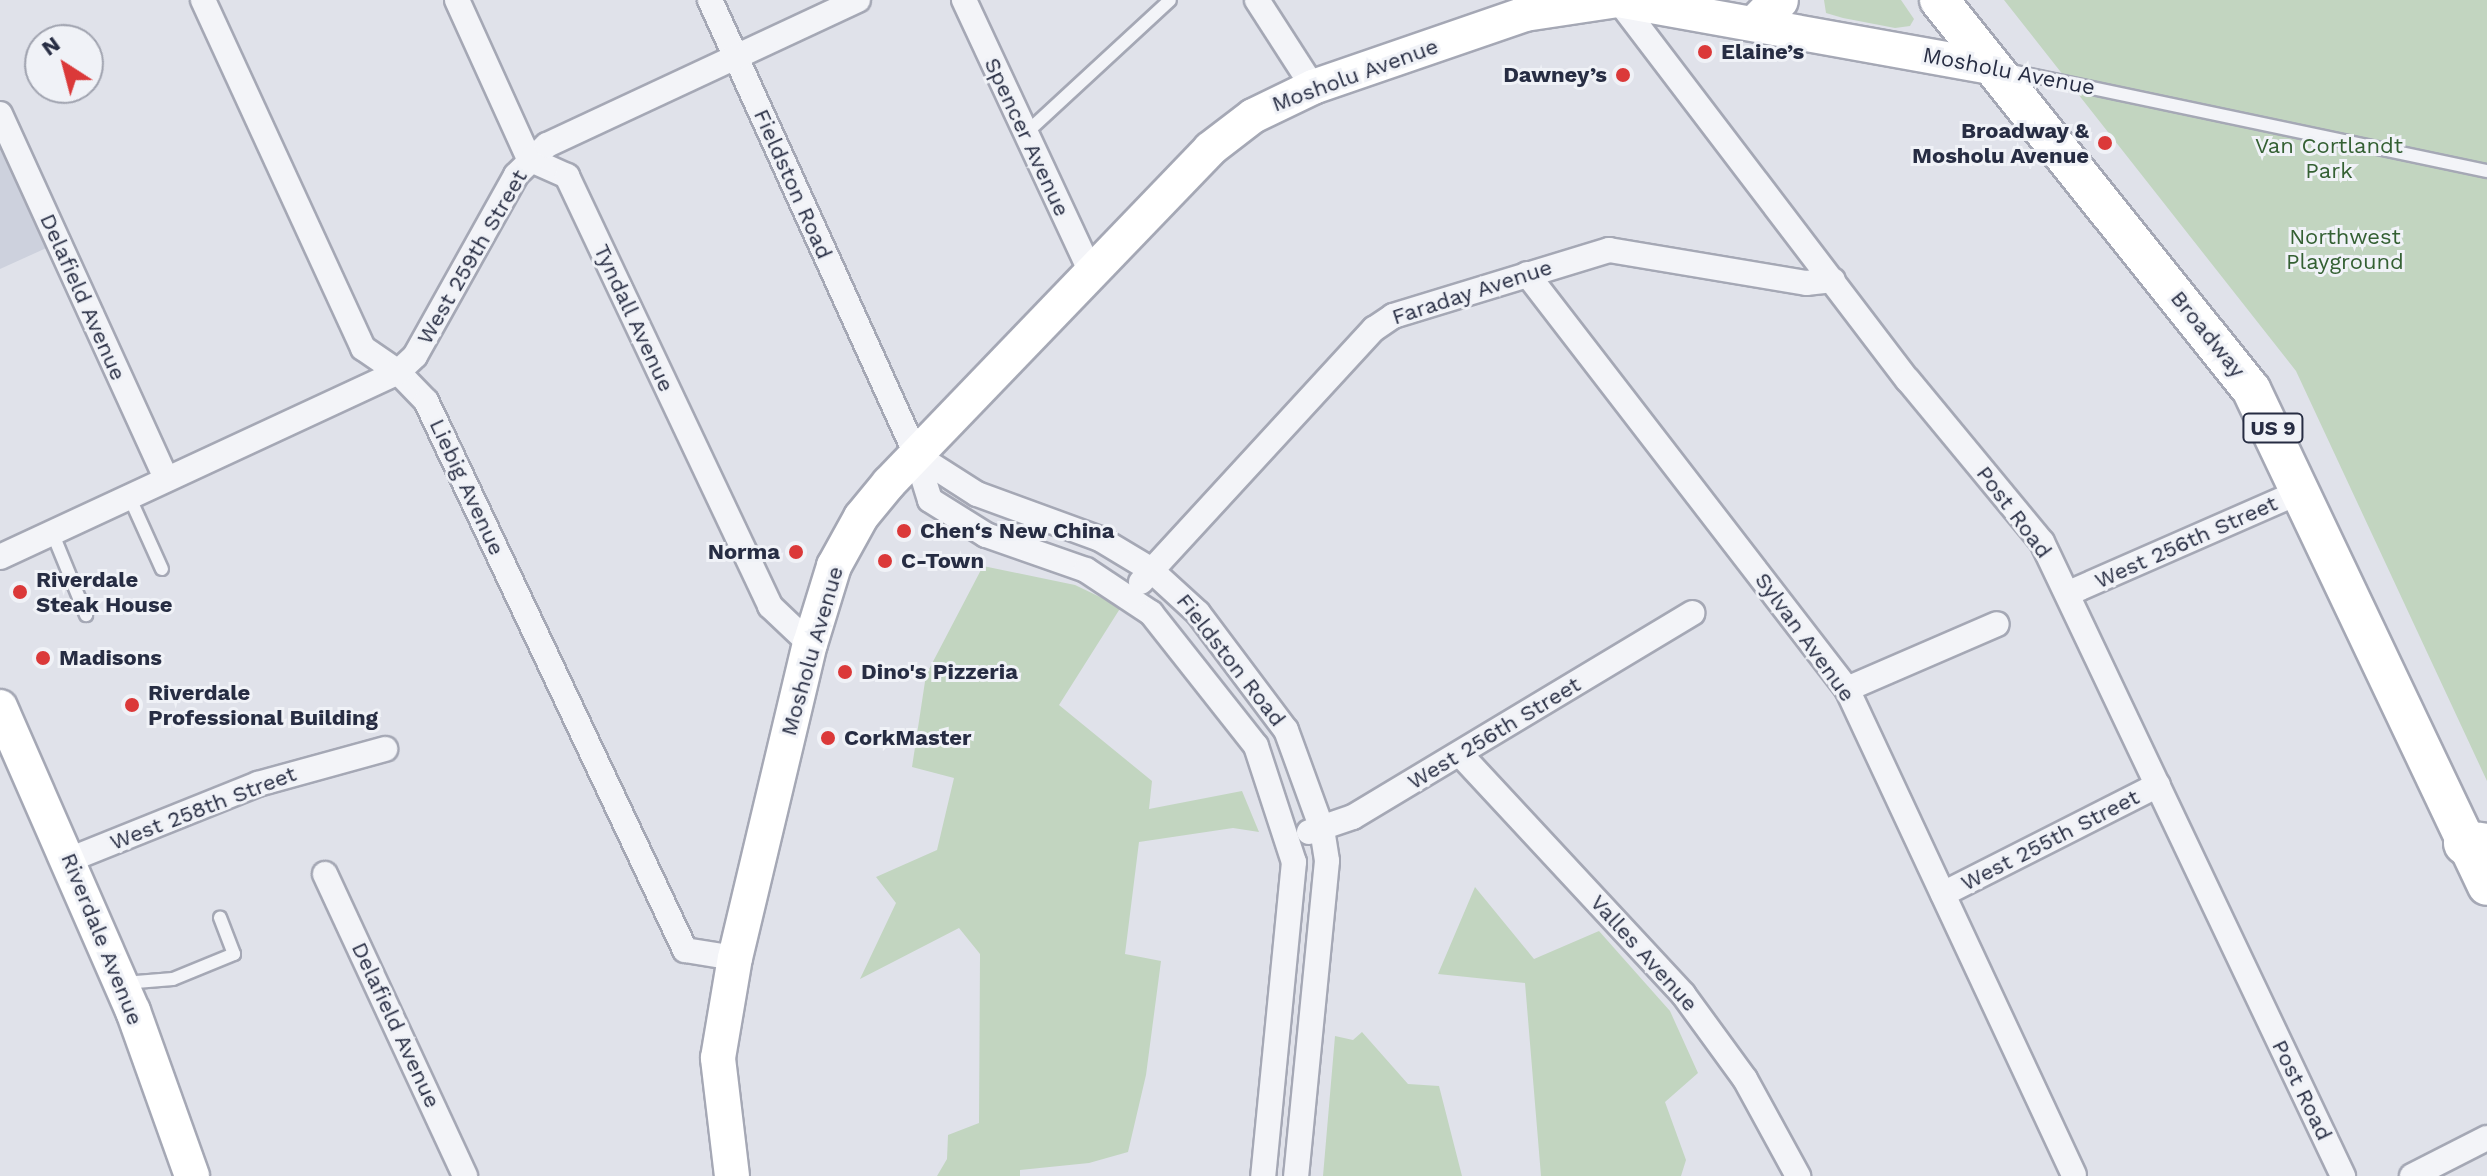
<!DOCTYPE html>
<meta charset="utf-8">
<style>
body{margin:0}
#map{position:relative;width:2487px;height:1176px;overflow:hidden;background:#e0e2ea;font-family:"Work Sans",sans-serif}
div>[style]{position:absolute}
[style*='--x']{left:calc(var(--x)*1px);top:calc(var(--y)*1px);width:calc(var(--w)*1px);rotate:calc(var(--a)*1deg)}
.built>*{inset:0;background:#cdd1dd}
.green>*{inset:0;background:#c2d5c0}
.roads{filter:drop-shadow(2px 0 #a5a8b5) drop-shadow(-2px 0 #a5a8b5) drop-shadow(0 2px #a5a8b5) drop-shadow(0 -2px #a5a8b5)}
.lane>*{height:12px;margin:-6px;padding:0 6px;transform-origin:6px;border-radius:6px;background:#f3f4f8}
.street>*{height:24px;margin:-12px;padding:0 12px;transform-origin:12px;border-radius:12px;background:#f3f4f8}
.secondary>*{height:34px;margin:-17px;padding:0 17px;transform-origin:17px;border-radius:17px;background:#fff}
.primary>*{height:38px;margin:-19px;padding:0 19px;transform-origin:19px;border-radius:19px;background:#fff}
.highway>*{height:44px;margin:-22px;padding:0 22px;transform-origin:22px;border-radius:22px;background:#fff}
.dots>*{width:22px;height:22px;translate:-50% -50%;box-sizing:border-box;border:4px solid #f0f2f7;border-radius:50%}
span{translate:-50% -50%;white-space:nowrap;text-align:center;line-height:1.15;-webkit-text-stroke:6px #f0f2f7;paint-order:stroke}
.shield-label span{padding:2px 6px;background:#f0f2f7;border:2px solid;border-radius:6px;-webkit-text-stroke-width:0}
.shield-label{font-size:20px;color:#272d43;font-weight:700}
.poi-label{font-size:22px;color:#272d43;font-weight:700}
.left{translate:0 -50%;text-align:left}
.right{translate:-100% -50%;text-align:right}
.street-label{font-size:22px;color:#272d43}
.park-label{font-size:22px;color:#346033}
.north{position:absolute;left:24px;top:24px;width:80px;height:80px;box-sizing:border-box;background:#f0f2f7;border:2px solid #a0a3af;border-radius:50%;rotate:324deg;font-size:22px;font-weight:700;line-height:32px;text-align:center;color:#272d43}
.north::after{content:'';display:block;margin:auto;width:28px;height:36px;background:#db3939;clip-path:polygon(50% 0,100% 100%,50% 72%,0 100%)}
</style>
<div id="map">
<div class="built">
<div style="clip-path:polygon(0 128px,53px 245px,0 269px)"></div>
</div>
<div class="green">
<div style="clip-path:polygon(1824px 0,1901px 0,1914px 19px,1910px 26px,1895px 28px,1843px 18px,1826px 13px)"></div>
<div style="clip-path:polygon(2004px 0,2487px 0,2487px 781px,2296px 371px)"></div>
<div style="clip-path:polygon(983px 566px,1075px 585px,1121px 607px,1059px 705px,1152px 781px,1149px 809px,1242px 791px,1259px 832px,1233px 828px,1139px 842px,1125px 954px,1161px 961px,1146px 1075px,1128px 1152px,1089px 1163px,1020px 1170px,1020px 1176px,937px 1176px,947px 1159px,948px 1135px,979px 1123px,980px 954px,959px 928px,860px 979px,896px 903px,876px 877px,937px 850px,954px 778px,912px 767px,926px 675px)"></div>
<div style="clip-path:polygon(1475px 887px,1534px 959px,1599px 931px,1670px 1011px,1698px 1073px,1665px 1102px,1686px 1160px,1681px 1176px,1541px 1176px,1525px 983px,1438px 974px)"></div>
<div style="clip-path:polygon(1362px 1032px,1408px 1084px,1439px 1086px,1462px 1176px,1323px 1176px,1335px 1036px,1353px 1040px)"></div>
</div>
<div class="roads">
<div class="lane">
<div style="--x:2007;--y:70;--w:491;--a:11.9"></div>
<div style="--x:1025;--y:134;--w:197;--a:-42.7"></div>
<div style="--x:129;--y:496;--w:80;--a:65.7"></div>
<div style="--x:52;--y:532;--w:90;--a:67.7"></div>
<div style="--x:124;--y:983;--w:49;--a:-4.7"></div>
<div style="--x:173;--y:979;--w:66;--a:-22.3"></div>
<div style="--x:234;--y:954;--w:39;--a:-111"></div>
</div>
<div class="street">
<div style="--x:203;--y:0;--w:383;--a:65.3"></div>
<div style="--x:363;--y:348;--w:42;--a:34.4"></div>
<div style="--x:398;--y:372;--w:40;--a:46"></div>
<div style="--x:426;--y:401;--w:607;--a:64.74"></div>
<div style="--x:685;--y:950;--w:51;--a:9.1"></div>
<div style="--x:457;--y:0;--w:175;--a:65.6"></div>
<div style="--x:529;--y:159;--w:42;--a:24.1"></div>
<div style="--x:567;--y:176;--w:476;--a:64.7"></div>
<div style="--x:770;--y:606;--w:55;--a:43.5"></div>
<div style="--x:710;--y:0;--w:499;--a:65.6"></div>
<div style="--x:916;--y:455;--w:47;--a:72.7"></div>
<div style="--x:930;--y:500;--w:66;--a:32"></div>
<div style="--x:986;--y:535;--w:106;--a:19.3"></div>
<div style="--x:1086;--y:570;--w:78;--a:33.5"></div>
<div style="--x:1151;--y:613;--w:169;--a:51.7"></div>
<div style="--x:1256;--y:746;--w:122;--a:71.9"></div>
<div style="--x:1294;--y:862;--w:316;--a:95.6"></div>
<div style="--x:964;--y:0;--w:302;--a:65"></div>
<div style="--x:1257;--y:0;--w:103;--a:57.2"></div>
<div style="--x:1618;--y:0;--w:478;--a:52.7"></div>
<div style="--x:1908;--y:380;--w:210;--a:50.4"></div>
<div style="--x:2042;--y:542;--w:702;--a:64.6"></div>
<div style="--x:0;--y:114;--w:401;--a:65.5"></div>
<div style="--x:1527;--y:274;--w:524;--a:52.36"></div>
<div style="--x:1847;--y:689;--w:536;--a:64.96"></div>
<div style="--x:916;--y:455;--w:72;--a:32.6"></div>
<div style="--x:977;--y:494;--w:131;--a:20.1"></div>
<div style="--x:1100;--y:539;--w:58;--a:31"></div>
<div style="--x:1150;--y:569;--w:65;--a:42.5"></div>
<div style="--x:1198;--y:613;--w:146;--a:53.1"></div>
<div style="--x:1286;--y:730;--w:105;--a:70"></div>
<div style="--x:1322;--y:829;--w:32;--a:81"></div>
<div style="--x:1327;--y:861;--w:317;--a:95.6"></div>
<div style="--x:0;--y:557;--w:439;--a:-24.9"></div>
<div style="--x:398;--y:372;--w:23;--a:-43"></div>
<div style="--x:415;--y:356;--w:207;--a:-60.8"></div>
<div style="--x:516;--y:175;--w:43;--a:-44.1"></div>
<div style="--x:547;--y:145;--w:343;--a:-25"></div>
<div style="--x:1141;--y:582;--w:344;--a:-47.4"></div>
<div style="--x:1374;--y:329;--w:23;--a:-34"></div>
<div style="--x:1393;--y:316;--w:226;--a:-17"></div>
<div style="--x:1609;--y:250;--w:200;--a:9.5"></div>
<div style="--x:1806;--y:283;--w:27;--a:-6"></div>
<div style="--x:2069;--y:593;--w:257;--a:-23.7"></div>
<div style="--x:1847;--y:689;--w:163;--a:-23.4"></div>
<div style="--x:1460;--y:754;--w:328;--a:47.1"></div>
<div style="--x:1683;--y:994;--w:105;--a:53.9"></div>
<div style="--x:1745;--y:1079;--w:111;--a:61.3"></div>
<div style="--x:1309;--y:832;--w:46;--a:-18.8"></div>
<div style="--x:1353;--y:817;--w:396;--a:-31"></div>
<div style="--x:69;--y:860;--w:204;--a:-21.9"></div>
<div style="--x:258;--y:784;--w:132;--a:-15.4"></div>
<div style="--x:325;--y:874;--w:333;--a:65.1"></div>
<div style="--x:1943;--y:894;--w:241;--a:-26.9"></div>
<div style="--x:2412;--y:1176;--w:84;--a:-26.9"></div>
</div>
<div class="secondary">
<div style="--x:0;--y:707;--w:332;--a:66.4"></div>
<div style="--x:133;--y:1011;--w:175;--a:70.3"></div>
<div style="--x:732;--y:1176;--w:119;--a:-96.8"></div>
<div style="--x:718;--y:1058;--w:101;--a:-80.4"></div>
<div style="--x:735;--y:958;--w:323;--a:-76.6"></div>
<div style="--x:810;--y:644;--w:82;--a:-72.9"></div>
<div style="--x:834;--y:566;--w:56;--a:-61.1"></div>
<div style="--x:861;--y:517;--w:44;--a:-50.5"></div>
<div style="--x:889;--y:483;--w:463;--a:-46.1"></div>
<div style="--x:1210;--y:149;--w:54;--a:-37.5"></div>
<div style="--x:1253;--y:116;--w:67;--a:-25.8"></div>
<div style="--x:1313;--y:87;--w:224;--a:-19"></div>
<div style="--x:1525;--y:14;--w:94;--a:-8.6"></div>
<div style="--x:1618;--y:0;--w:380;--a:10.2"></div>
</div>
<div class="primary">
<div style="--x:1939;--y:0;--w:499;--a:51.3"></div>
<div style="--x:2251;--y:389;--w:550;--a:64.6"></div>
<div style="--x:1758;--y:22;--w:30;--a:-46"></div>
</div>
<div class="highway">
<div style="--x:2466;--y:843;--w:21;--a:8"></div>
</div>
</div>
<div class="dots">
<div style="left:1705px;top:52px;background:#db3939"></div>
<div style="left:1623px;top:75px;background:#db3939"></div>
<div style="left:2105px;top:143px;background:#db3939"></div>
<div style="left:904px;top:531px;background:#db3939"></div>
<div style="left:796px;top:552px;background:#db3939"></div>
<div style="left:885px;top:561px;background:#db3939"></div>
<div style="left:20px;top:592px;background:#db3939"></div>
<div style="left:43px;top:658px;background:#db3939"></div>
<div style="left:845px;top:672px;background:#db3939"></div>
<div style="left:132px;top:705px;background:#db3939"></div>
<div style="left:828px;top:738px;background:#db3939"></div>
</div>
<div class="shield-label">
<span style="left:2273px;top:428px">US 9</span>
</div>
<div class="poi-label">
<span class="left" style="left:1721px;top:52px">Elaine’s</span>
<span class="right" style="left:1607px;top:75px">Dawney’s</span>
<span class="right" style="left:2089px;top:143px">Broadway &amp;<br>Mosholu Avenue</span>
<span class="left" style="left:920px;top:531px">Chen‘s New China</span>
<span class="right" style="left:780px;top:552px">Norma</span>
<span class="left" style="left:901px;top:561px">C-Town</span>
<span class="left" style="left:36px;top:592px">Riverdale<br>Steak House</span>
<span class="left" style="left:59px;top:658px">Madisons</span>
<span class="left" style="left:861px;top:672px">Dino's Pizzeria</span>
<span class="left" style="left:148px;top:705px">Riverdale<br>Professional Building</span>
<span class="left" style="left:844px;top:738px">CorkMaster</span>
</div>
<div class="street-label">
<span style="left:2009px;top:71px;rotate:11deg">Mosholu Avenue</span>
<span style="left:1355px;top:75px;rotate:-20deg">Mosholu Avenue</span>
<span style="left:1027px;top:137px;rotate:65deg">Spencer Avenue</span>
<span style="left:793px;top:184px;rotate:66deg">Fieldston Road</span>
<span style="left:472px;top:257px;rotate:-60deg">West 259th Street</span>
<span style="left:1472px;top:292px;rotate:-18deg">Faraday Avenue</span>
<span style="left:83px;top:297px;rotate:66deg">Delafield Avenue</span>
<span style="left:634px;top:318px;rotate:65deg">Tyndall Avenue</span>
<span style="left:2208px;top:334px;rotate:51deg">Broadway</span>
<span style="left:467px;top:487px;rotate:65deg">Liebig Avenue</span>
<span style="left:2014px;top:512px;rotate:53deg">Post Road</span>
<span style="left:2186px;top:542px;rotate:-24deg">West 256th Street</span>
<span style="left:1805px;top:637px;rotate:54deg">Sylvan Avenue</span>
<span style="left:812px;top:651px;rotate:-74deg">Mosholu Avenue</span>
<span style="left:1231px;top:660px;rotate:52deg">Fieldston Road</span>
<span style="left:1494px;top:733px;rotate:-31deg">West 256th Street</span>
<span style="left:203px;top:808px;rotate:-21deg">West 258th Street</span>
<span style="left:2050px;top:840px;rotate:-27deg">West 255th Street</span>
<span style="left:102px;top:939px;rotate:68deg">Riverdale Avenue</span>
<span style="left:1644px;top:953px;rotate:48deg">Valles Avenue</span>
<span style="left:396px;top:1025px;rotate:65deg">Delafield Avenue</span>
<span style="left:2302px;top:1090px;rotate:64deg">Post Road</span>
</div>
<div class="park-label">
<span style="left:2329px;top:158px">Van Cortlandt<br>Park</span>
<span style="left:2345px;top:249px">Northwest<br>Playground</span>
</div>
<div class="north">N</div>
</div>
